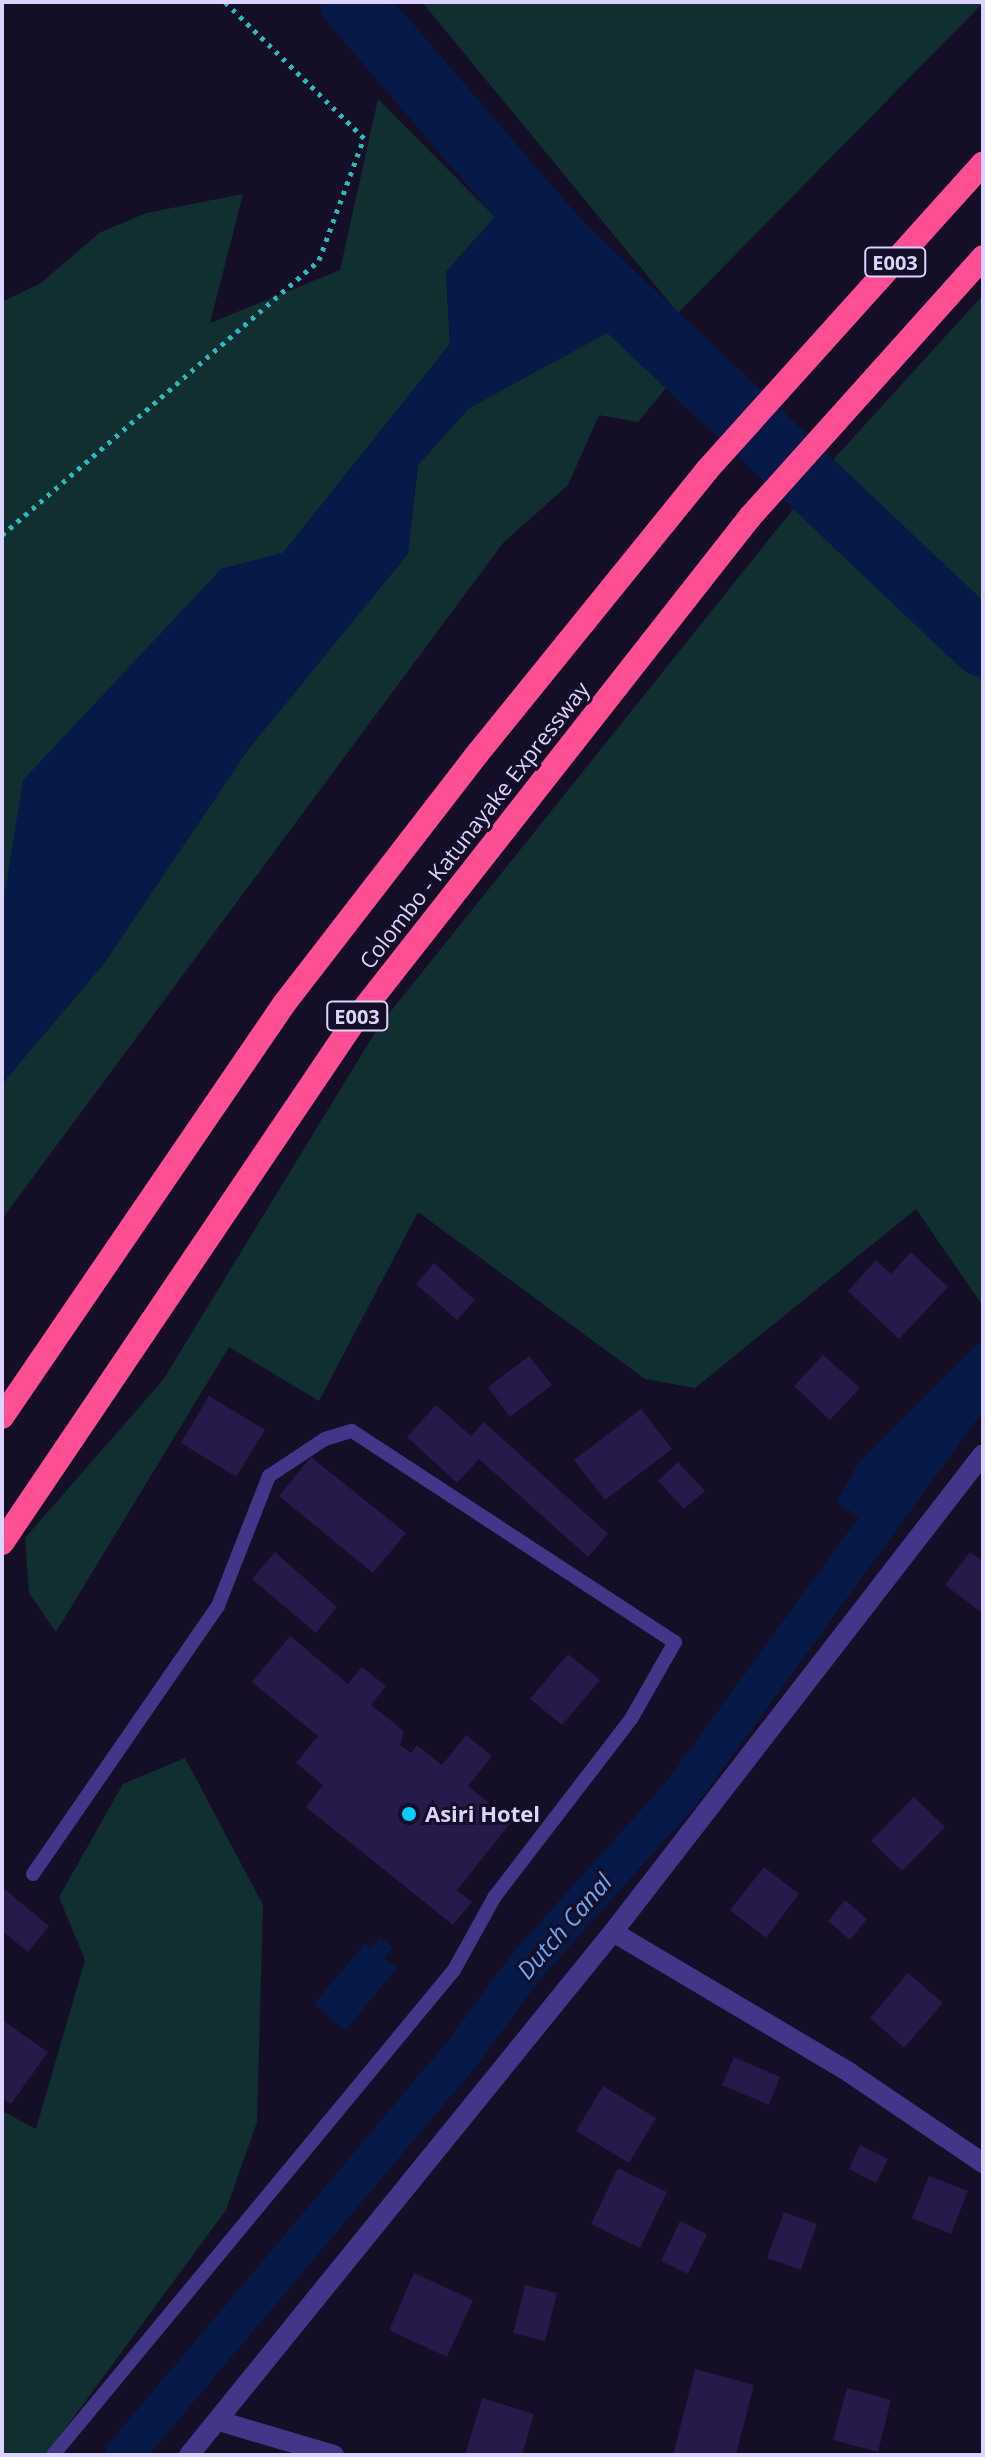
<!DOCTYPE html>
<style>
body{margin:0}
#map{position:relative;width:985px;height:2457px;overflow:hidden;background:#140e27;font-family:"Open Sans",sans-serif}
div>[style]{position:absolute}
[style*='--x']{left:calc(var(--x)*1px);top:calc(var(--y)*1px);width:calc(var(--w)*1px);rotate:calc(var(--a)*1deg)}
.green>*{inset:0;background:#112f31}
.water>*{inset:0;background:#071946}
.canal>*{height:38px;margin:-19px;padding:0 19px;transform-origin:19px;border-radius:19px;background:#071946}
.river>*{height:64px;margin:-32px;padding:0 32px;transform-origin:32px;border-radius:32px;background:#071946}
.building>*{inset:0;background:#271949}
.path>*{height:5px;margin-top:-2.5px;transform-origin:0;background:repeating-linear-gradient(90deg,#29babe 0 4px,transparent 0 10px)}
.lane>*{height:14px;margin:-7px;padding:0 7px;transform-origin:7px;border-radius:7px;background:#413688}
.street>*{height:20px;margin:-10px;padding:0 10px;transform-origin:10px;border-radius:10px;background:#413688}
.highway>*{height:24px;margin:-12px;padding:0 12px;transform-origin:12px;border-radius:12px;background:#ff4f94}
.dots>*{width:22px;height:22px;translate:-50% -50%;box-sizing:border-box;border:4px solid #140e27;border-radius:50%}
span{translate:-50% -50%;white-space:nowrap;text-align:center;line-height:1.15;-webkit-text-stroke:6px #140e27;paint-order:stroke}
.shield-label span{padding:2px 6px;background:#140e27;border:2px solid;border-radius:6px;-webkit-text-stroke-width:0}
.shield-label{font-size:20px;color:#dcd4ff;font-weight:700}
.street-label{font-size:22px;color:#dcd4ff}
.poi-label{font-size:22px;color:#dcd4ff;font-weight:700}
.left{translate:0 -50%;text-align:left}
.water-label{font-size:24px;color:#62a8ff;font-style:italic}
.frame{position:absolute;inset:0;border:4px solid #dcd4ff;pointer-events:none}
</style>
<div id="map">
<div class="green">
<div style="clip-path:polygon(422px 2px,983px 2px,983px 3px,678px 313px)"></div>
<div style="clip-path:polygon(378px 99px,495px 217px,446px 272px,450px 344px,283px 553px,221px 569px,2px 910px,2px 302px,41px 283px,99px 233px,146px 213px,243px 194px,210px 323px,340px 270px)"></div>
<div style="clip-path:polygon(983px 295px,983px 1306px,916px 1209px,695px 1388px,645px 1379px,418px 1212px,319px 1401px,229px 1347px,56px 1632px,29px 1593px,25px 1538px,163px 1380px,379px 1026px,831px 462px)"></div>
<div style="clip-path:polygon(614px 329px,672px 381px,638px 422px,599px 415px,568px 485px,503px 543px,2px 1219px,2px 1084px,105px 962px,247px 751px,407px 554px,418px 465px,469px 408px)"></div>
<div style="clip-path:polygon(185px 1758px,263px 1905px,257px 2122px,226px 2210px,46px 2455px,2px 2455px,2px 2111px,36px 2129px,85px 1960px,59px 1897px,123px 1784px)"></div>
</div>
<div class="water">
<div style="clip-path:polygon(495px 217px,614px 329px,469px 408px,418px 465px,408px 554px,247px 751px,105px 962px,2px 1084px,2px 910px,23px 780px,221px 569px,283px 553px,450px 344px,446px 272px)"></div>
<div style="clip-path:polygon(983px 1338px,983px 1413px,871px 1526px,837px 1502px,858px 1463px)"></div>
<div style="clip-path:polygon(380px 1937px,393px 1948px,384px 1958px,397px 1968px,345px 2031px,314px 2004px,365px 1943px,371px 1948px)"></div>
</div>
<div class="canal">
<div style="--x:124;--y:2455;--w:523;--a:-49.89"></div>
<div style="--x:461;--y:2055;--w:113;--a:-53.6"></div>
<div style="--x:528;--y:1964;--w:227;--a:-48"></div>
<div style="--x:680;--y:1795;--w:515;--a:-53.93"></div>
</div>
<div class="river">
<div style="--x:352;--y:2;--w:319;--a:49.3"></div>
<div style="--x:560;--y:244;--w:583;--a:43.47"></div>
</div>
<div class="building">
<div style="clip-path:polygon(911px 1252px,948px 1287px,899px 1339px,848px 1291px,876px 1260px,891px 1274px)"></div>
<div style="clip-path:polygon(434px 1263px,475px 1300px,457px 1320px,416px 1284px)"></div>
<div style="clip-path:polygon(823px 1355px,860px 1388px,830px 1420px,794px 1386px)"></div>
<div style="clip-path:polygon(529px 1356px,552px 1385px,510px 1417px,488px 1387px)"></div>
<div style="clip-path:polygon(209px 1396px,265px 1430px,236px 1477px,181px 1443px)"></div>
<div style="clip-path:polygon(436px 1405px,471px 1436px,484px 1422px,608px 1534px,588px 1557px,479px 1459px,457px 1483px,407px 1437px)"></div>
<div style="clip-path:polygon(641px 1409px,672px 1449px,605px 1500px,574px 1460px)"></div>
<div style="clip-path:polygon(311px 1457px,406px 1533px,373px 1573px,279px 1496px)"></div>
<div style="clip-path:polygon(678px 1462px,705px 1491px,684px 1509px,658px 1481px)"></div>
<div style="clip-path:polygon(275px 1552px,337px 1607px,316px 1633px,252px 1579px)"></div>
<div style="clip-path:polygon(970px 1552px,983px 1561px,981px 1612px,945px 1585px)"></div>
<div style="clip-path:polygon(290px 1636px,348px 1684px,362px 1667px,386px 1686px,371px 1705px,404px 1731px,400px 1745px,411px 1753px,417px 1745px,442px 1765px,466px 1735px,492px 1756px,468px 1786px,512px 1821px,457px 1890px,472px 1902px,453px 1925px,306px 1807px,323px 1785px,296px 1763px,318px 1736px,252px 1682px)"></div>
<div style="clip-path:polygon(568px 1654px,600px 1680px,562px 1725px,530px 1699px)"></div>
<div style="clip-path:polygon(914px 1797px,945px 1827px,902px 1871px,871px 1841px)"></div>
<div style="clip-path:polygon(764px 1867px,799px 1894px,766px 1938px,730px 1910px)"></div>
<div style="clip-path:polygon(2px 1887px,49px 1926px,28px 1952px,2px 1931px)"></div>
<div style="clip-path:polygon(845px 1900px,867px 1919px,850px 1940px,828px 1921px)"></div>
<div style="clip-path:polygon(908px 1973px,943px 2003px,904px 2048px,870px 2018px)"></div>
<div style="clip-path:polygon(2px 2020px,48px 2052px,11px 2104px,2px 2098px)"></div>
<div style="clip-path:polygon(734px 2057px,780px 2077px,769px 2105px,722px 2085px)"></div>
<div style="clip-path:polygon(603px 2086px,656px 2118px,629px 2163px,576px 2131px)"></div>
<div style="clip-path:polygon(860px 2145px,888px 2159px,876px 2183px,849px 2169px)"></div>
<div style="clip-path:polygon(618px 2168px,667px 2192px,640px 2248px,591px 2224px)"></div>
<div style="clip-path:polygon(929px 2176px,968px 2191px,951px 2234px,912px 2218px)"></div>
<div style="clip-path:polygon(784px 2212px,817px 2224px,801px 2270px,767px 2258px)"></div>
<div style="clip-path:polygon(680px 2221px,707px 2234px,688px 2274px,661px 2261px)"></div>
<div style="clip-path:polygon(414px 2273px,473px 2300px,447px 2357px,389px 2330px)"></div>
<div style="clip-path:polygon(525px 2285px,557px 2293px,545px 2341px,513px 2333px)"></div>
<div style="clip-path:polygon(695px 2369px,754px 2385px,736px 2455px,673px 2455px)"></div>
<div style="clip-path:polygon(847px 2388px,891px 2400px,878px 2452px,833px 2440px)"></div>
<div style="clip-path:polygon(482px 2398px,534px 2414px,522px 2455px,465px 2455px)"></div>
</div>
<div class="path">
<div style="--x:2;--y:535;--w:420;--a:-40.9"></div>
<div style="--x:319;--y:260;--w:130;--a:-69.8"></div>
<div style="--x:364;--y:138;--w:194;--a:-135.6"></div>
</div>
<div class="lane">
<div style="--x:33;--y:1874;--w:326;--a:-55.4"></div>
<div style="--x:218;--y:1606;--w:140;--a:-68.6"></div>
<div style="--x:269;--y:1476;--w:67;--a:-33.5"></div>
<div style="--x:325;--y:1439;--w:28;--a:-17"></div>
<div style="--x:352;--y:1431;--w:386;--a:33.2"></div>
<div style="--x:675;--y:1642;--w:89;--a:119.7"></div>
<div style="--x:631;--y:1719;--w:223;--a:127.5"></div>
<div style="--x:495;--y:1896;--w:85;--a:119"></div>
<div style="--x:454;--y:1970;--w:629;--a:129.58"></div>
</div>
<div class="street">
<div style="--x:613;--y:1932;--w:276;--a:30.7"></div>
<div style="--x:850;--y:2073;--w:161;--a:34.1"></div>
<div style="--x:219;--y:2421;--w:120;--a:16.5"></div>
<div style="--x:189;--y:2455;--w:673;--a:-50.97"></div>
<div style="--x:613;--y:1932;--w:604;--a:-52.26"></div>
</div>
<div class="highway">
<div style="--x:2;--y:1417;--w:500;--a:-55.67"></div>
<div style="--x:284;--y:1004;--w:317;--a:-52.3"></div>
<div style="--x:478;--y:753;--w:364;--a:-51"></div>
<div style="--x:707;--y:470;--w:412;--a:-48"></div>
<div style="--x:2;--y:1543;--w:631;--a:-55.98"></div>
<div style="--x:355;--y:1020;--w:640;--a:-51.86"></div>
<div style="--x:750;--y:517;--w:349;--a:-48.1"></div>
</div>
<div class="dots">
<div style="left:409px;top:1814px;background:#00cfff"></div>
</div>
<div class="shield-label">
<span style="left:895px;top:262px">E003</span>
<span style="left:357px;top:1016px">E003</span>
</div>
<div class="street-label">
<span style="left:474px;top:825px;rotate:-52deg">Colombo - Katunayake Expressway</span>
</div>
<div class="poi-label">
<span class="left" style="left:425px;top:1814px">Asiri Hotel</span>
</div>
<div class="water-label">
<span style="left:564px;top:1926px;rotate:-49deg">Dutch Canal</span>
</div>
<div class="frame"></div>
</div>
